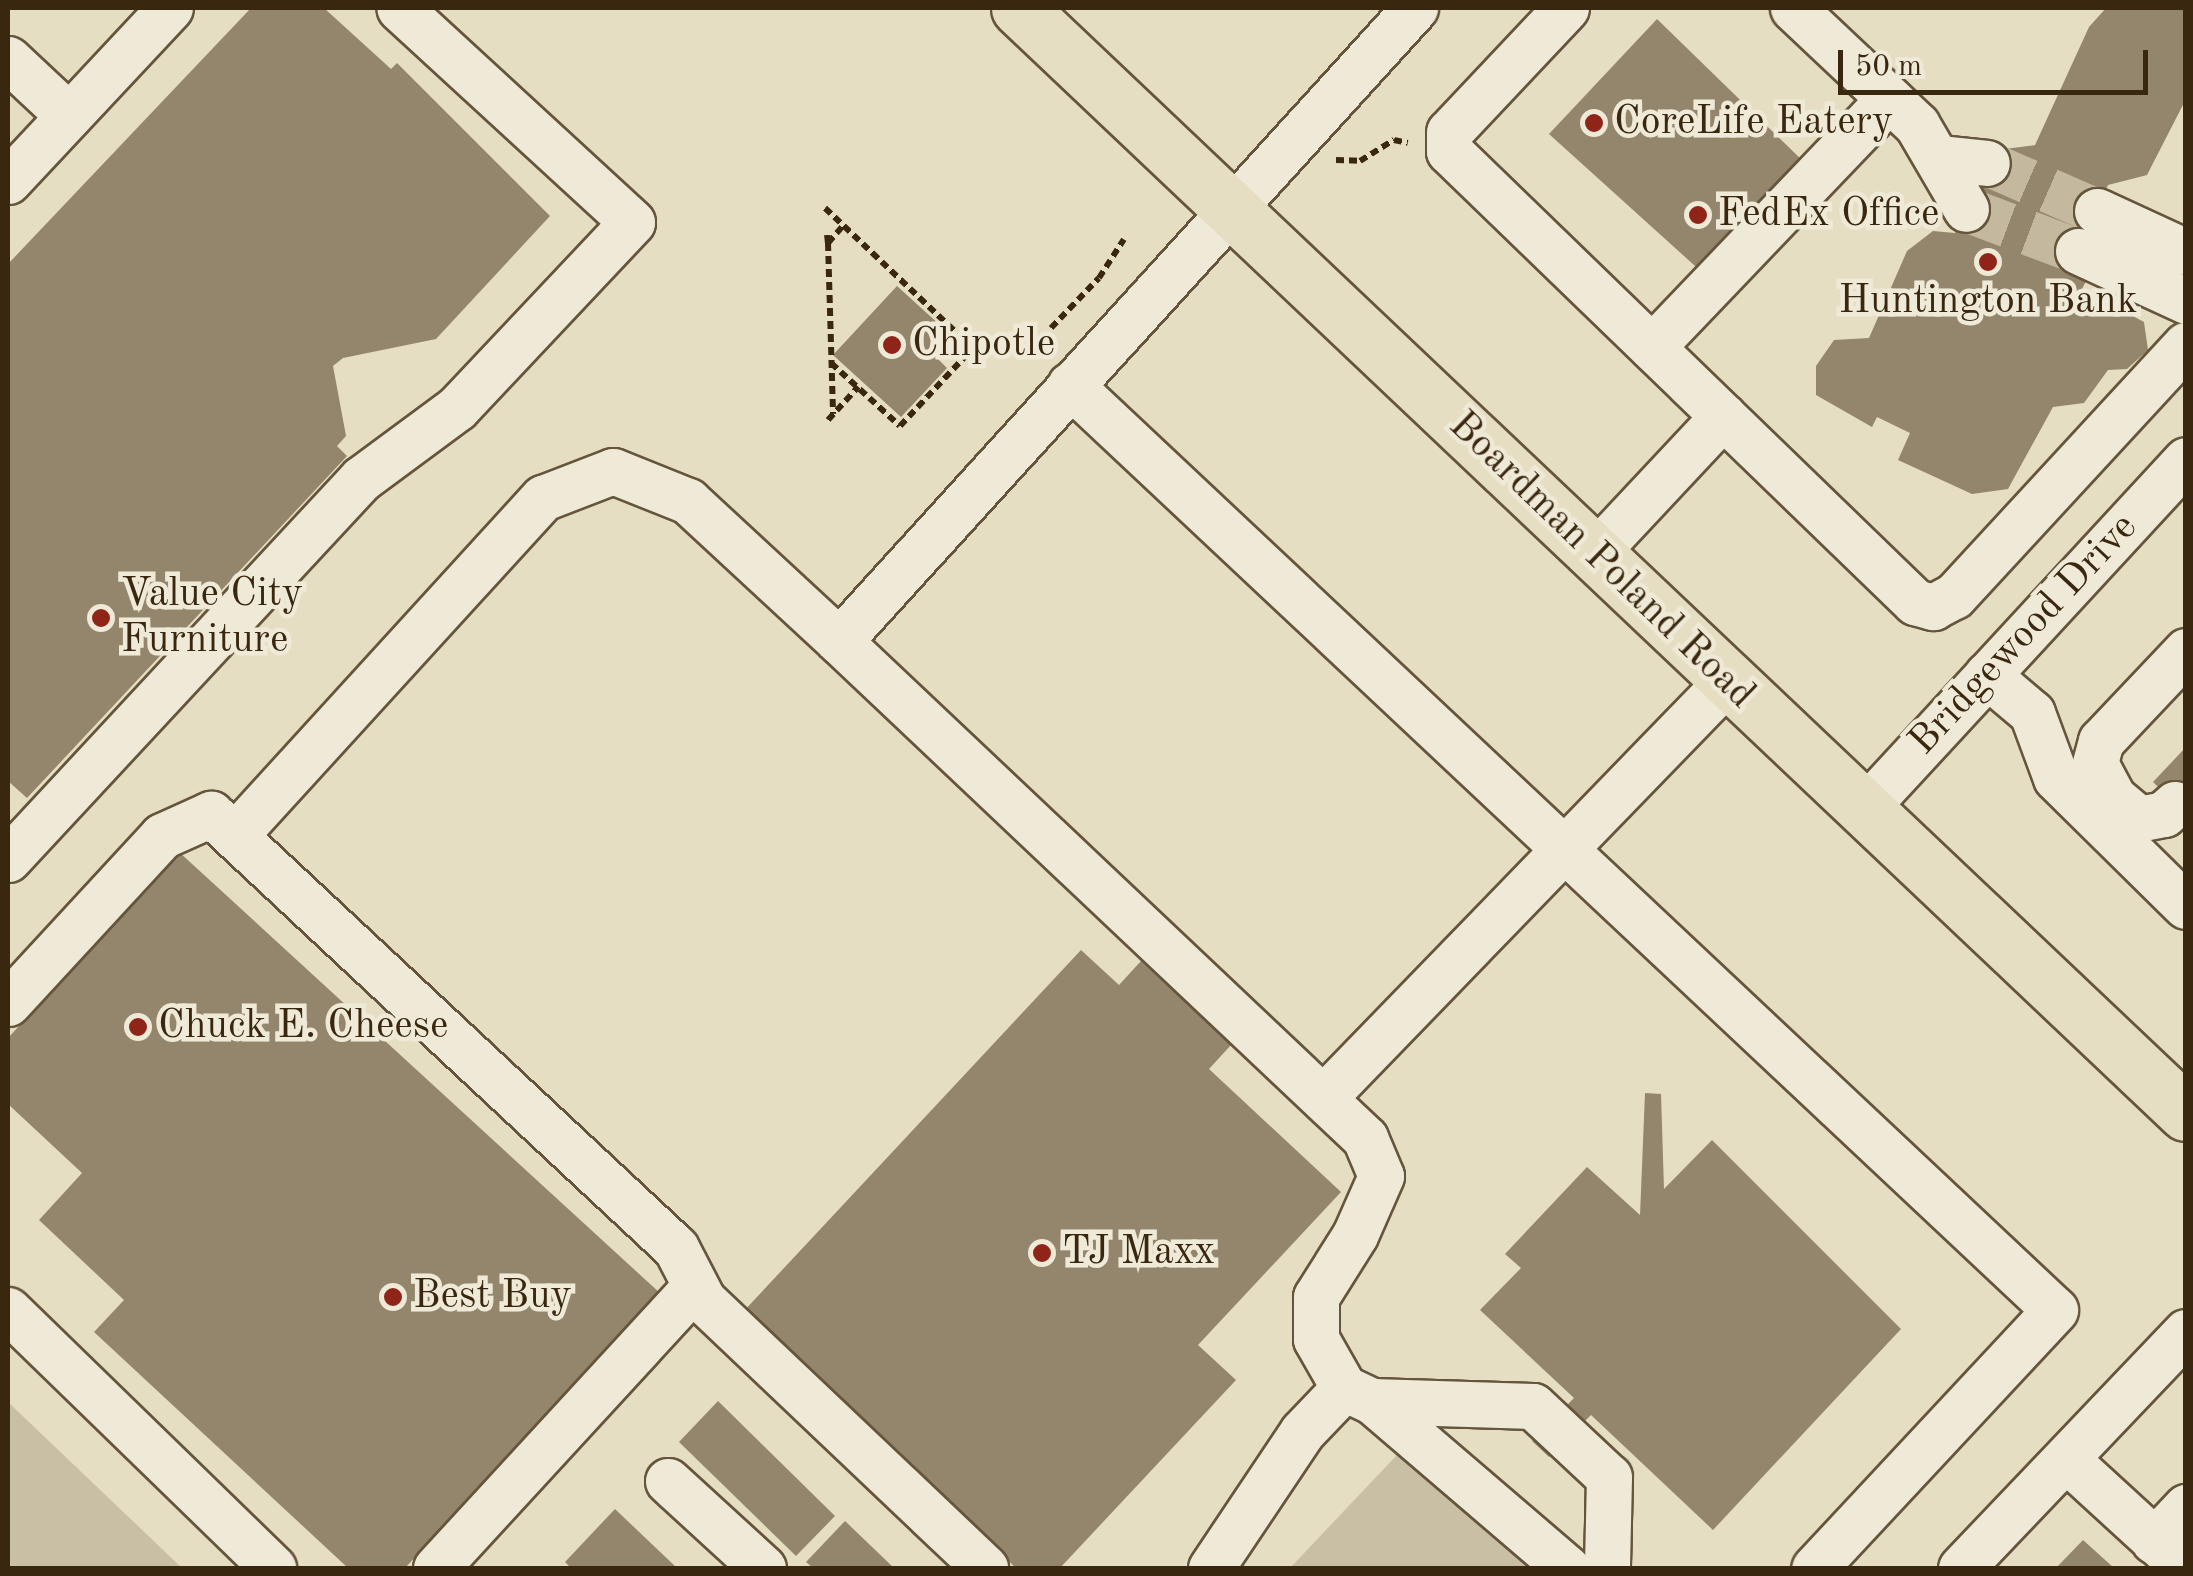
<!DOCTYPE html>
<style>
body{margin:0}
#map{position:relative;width:2193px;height:1576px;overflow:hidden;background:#e6dec2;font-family:"Old Standard TT",serif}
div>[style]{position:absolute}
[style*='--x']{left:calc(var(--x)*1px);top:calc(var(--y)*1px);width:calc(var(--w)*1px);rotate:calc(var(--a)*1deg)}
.green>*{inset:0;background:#c9bfa4}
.building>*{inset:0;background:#93866c}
.minor-tunnel>*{height:45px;margin-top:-22.5px;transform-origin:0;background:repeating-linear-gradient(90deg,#c4b99e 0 45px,transparent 0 67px)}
.path>*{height:6px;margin-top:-3px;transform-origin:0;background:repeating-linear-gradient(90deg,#3a270f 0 8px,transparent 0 13px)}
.roads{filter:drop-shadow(2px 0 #65553c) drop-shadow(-2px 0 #65553c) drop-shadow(0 2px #65553c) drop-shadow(0 -2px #65553c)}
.minor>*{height:45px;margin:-22.5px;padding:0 22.5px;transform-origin:22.5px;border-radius:22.5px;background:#efead7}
.major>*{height:55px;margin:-27.5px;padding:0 27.5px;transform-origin:27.5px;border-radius:27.5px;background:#e6dec2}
.dots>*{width:28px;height:28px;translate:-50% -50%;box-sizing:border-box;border:5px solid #efead7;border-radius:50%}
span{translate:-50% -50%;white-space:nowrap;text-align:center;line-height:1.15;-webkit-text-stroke:9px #efead7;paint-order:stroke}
.poi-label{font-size:40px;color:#3a270f}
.left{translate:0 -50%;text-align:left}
.street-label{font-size:40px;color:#3a270f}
.frame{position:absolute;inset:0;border:10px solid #3a270f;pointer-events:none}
.scale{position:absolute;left:1838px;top:50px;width:310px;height:45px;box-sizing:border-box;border:5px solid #3a270f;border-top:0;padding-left:12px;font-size:30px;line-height:35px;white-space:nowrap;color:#3a270f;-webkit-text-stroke:8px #efead7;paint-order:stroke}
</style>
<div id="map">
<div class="green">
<div style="clip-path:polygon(8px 1402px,182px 1568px,8px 1568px)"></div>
<div style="clip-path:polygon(1414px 1437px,1567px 1568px,1290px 1568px)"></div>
</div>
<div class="building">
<div style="clip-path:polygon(251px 8px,324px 8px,391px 69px,397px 63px,550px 216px,436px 339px,343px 358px,333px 366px,346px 436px,337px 446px,347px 456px,27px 798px,8px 781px,8px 264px)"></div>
<div style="clip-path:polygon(2106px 8px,2186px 8px,2186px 99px,2147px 175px,2108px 185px,2069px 272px,2087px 279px,2082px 289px,2144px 322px,2148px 350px,2127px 369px,2108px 370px,2084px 403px,2053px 407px,2008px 489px,1972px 494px,1898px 460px,1910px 433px,1877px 417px,1872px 427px,1816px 395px,1816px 366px,1834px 340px,1869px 338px,1907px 251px,1933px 231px,1955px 233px,1997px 150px,2035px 145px,2089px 27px)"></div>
<div style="clip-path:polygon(1657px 19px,1807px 165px,1705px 275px,1549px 134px)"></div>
<div style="clip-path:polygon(897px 286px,952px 336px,934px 355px,947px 368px,901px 417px,833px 355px)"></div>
<div style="clip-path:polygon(2186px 747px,2186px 814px,2153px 782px)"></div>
<div style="clip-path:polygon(179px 852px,661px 1294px,405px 1568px,348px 1568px,94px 1332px,124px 1300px,39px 1220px,82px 1173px,8px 1104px,8px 1038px)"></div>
<div style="clip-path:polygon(1081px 950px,1119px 985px,1141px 961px,1231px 1045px,1209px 1069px,1341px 1192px,1198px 1345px,1236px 1380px,1060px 1568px,1016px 1568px,742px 1313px)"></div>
<div style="clip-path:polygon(1645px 1093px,1661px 1094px,1664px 1189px,1712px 1140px,1901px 1329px,1713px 1530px,1591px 1415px,1549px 1457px,1532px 1441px,1574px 1398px,1480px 1310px,1521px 1268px,1505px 1254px,1587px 1167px,1640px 1215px)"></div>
<div style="clip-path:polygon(718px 1401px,835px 1516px,796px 1556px,679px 1442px)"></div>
<div style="clip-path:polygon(615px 1509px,677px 1568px,571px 1568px,565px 1562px)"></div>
<div style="clip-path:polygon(845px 1521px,894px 1568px,813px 1568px,806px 1562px)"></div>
<div style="clip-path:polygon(2083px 1540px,2093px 1549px,2114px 1568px,2056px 1568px)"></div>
</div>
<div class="minor-tunnel">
<div style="--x:1987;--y:163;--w:120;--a:23.6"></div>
<div style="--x:1966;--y:209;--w:120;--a:20.6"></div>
</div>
<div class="path">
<div style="--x:1336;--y:160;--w:24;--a:2"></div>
<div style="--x:1360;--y:161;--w:40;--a:-32"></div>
<div style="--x:1394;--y:140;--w:14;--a:12"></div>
<div style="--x:825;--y:208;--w:219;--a:43.5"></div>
<div style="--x:827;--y:235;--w:8;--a:83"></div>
<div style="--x:828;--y:243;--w:23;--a:-49"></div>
<div style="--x:828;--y:243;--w:171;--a:88.3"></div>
<div style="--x:1051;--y:328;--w:69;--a:-46.2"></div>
<div style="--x:1099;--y:278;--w:46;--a:-57.3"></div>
<div style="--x:831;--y:363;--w:93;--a:42.4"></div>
<div style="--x:900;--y:426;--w:107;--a:-46.9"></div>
<div style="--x:828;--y:420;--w:45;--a:-47.7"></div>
</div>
<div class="roads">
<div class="minor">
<div style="--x:1566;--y:8;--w:170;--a:133.3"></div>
<div style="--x:1449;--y:132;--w:19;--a:90"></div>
<div style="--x:1449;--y:151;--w:649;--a:44.06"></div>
<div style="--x:1915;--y:602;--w:19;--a:16"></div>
<div style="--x:1933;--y:607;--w:24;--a:-28"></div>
<div style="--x:1954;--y:596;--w:342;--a:-47.3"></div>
<div style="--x:1793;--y:8;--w:170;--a:43.3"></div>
<div style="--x:1917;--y:125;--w:97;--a:59.7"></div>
<div style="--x:8;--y:59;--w:83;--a:43.1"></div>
<div style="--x:1939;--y:158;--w:48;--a:5.9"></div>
<div style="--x:8;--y:181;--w:237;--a:-46.9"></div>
<div style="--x:2097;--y:211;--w:98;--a:24.7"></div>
<div style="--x:2078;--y:251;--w:119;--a:24.8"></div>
<div style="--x:1652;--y:347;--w:343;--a:-46.3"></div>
<div style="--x:1070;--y:385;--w:1351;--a:43.2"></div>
<div style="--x:2055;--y:1310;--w:353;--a:133"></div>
<div style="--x:1594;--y:554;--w:189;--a:-46.9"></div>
<div style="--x:839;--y:641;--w:724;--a:43.38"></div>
<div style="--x:1365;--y:1138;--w:41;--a:67.2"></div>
<div style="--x:1381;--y:1176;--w:64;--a:113.8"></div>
<div style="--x:1355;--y:1235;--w:73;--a:122.2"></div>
<div style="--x:1316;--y:1297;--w:42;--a:90"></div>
<div style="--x:1316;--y:1339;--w:56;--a:60.3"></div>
<div style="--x:1987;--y:675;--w:59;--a:40.2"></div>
<div style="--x:2032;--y:713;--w:69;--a:69.7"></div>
<div style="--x:2056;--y:778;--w:182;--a:44.6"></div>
<div style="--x:2175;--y:804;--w:15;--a:138"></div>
<div style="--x:2164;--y:814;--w:25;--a:169"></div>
<div style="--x:2139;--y:819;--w:34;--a:-140"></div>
<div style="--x:2113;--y:797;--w:38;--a:-118"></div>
<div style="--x:2095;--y:763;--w:23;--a:-75"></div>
<div style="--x:2101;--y:741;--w:124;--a:-46.6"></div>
<div style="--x:1863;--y:810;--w:476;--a:-47.3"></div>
<div style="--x:235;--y:835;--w:457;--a:-47.6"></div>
<div style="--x:543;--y:498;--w:75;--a:-21.1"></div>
<div style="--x:613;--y:471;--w:81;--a:21.8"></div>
<div style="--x:688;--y:501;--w:206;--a:42.8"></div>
<div style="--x:839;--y:641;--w:856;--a:-47.7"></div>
<div style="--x:8;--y:859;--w:519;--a:-47.11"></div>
<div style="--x:361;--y:479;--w:119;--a:-36.5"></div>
<div style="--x:457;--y:408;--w:255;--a:-46.7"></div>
<div style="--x:632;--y:222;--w:316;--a:-137.4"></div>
<div style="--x:8;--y:1003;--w:227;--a:-47.3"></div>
<div style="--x:162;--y:836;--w:54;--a:-24.2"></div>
<div style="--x:211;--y:814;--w:636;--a:43.03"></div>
<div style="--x:676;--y:1248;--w:59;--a:62.6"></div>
<div style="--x:703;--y:1300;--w:389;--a:43.5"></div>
<div style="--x:1326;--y:1095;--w:576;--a:-45.91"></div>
<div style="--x:8;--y:1310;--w:370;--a:44.2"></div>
<div style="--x:1372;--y:1401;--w:161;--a:1.8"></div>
<div style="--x:1533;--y:1406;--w:104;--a:43.1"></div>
<div style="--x:1609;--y:1477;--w:91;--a:91.3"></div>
<div style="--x:2066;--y:1459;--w:161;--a:42.5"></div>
<div style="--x:668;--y:1481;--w:129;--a:42.5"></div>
<div style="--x:2154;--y:1541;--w:47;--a:-46.7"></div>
<div style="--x:436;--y:1568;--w:383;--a:-47.4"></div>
<div style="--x:1211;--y:1568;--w:164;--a:-56.2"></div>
<div style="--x:1302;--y:1432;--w:61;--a:-46.3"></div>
<div style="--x:1344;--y:1388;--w:31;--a:25"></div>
<div style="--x:1372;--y:1401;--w:257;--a:40.6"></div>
<div style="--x:1961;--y:1568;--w:326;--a:-46.4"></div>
</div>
<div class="major">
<div style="--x:1019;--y:8;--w:1607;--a:43.44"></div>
</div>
</div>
<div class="dots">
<div style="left:1594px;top:123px;background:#8f2418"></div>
<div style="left:1698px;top:215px;background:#8f2418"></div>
<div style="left:1988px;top:262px;background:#8f2418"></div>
<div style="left:892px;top:345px;background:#8f2418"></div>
<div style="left:101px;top:618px;background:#8f2418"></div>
<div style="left:138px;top:1027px;background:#8f2418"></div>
<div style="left:1042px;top:1253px;background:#8f2418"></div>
<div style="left:393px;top:1297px;background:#8f2418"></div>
</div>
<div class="poi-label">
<span class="left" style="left:1614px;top:123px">CoreLife Eatery</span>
<span class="left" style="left:1718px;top:215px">FedEx Office</span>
<span style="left:1988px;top:302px">Huntington Bank</span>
<span class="left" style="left:912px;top:345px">Chipotle</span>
<span class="left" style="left:121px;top:618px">Value City<br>Furniture</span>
<span class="left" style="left:158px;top:1027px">Chuck E. Cheese</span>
<span class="left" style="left:1062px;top:1253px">TJ Maxx</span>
<span class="left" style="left:413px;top:1297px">Best Buy</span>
</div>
<div class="street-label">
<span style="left:1601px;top:561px;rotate:44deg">Boardman Poland Road</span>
<span style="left:2024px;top:635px;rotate:-47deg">Bridgewood Drive</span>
</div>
<div class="frame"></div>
<div class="scale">50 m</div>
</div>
